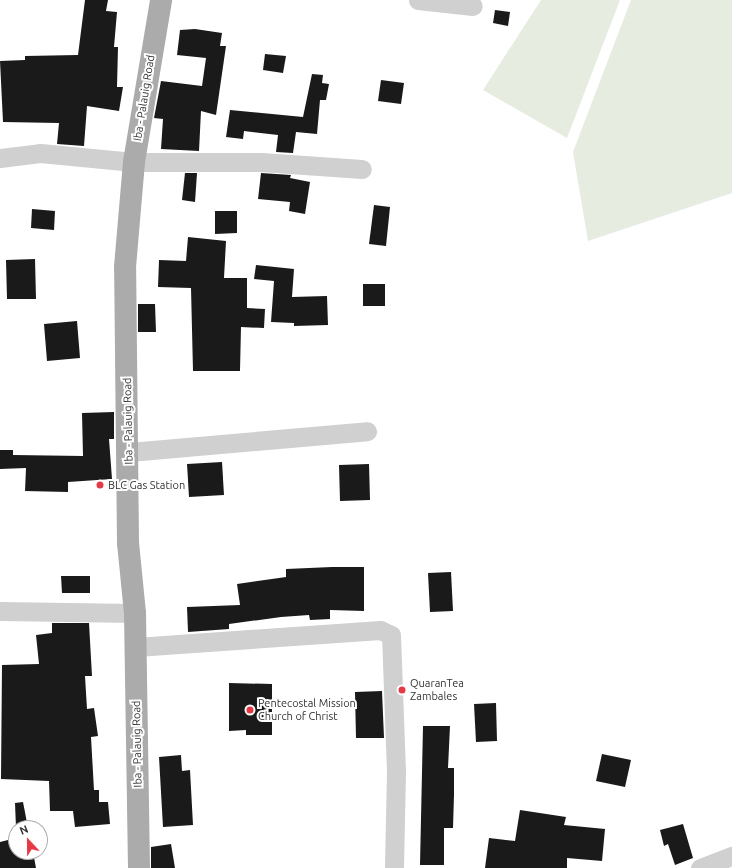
<!DOCTYPE html>
<style>
body{margin:0}
#map{position:relative;width:732px;height:868px;overflow:hidden;background:#fff;font-family:Ubuntu,sans-serif}
div>[style]{position:absolute}
[style*='--x']{left:calc(var(--x)*1px);top:calc(var(--y)*1px);width:calc(var(--w)*1px);rotate:calc(var(--a)*1deg)}
.green>*{inset:0;background:#e6ecdf}
.building>*{inset:0;background:#1a1a1a}
.minor>*{height:19px;margin:-9.5px;padding:0 9.5px;transform-origin:9.5px;border-radius:9.5px;background:#d0d0d0}
.major>*{height:22px;margin:-11px;padding:0 11px;transform-origin:11px;border-radius:11px;background:#ababab}
.dots>*{width:11px;height:11px;translate:-50% -50%;box-sizing:border-box;border:2px solid #fff;border-radius:50%}
span{translate:-50% -50%;white-space:nowrap;text-align:center;line-height:1.15;-webkit-text-stroke:4px #fff;paint-order:stroke}
.street-label{font-size:11px;color:#333}
.poi-label{font-size:11px;color:#333}
.left{translate:0 -50%;text-align:left}
.north{position:absolute;left:8px;top:820px;width:40px;height:40px;box-sizing:border-box;background:#fff;border:1px solid #adadad;border-radius:50%;rotate:338deg;font-size:11px;font-weight:700;line-height:16px;text-align:center;color:#333}
.north::after{content:'';display:block;margin:auto;width:14px;height:18px;background:#e63946;clip-path:polygon(50% 0,100% 100%,50% 72%,0 100%)}
</style>
<div id="map">
<div class="green">
<div style="clip-path:polygon(541px 0,620px 0,567px 138px,483px 90px)"></div>
<div style="clip-path:polygon(631px 0,732px 0,732px 193px,588px 241px,573px 152px)"></div>
</div>
<div class="building">
<div style="clip-path:polygon(85px 0,108px 0,106px 11px,117px 12px,114px 47px,118px 47px,117px 87px,123px 87px,119px 111px,87px 106px,84px 146px,57px 144px,59px 123px,3px 122px,0 61px,25px 60px,25px 56px,78px 55px)"></div>
<div style="clip-path:polygon(495px 10px,510px 12px,508px 26px,493px 23px)"></div>
<div style="clip-path:polygon(195px 29px,222px 33px,220px 46px,226px 46px,216px 115px,201px 111px,199px 151px,161px 149px,163px 119px,154px 118px,161px 81px,202px 86px,206px 58px,177px 55px,180px 30px)"></div>
<div style="clip-path:polygon(265px 54px,286px 56px,283px 73px,263px 70px)"></div>
<div style="clip-path:polygon(312px 74px,323px 75px,322px 83px,329px 84px,326px 100px,320px 100px,317px 134px,296px 132px,293px 153px,276px 152px,278px 135px,244px 131px,243px 139px,226px 137px,230px 110px,303px 117px)"></div>
<div style="clip-path:polygon(381px 80px,404px 83px,401px 104px,378px 101px)"></div>
<div style="clip-path:polygon(185px 173px,197px 173px,195px 202px,182px 200px)"></div>
<div style="clip-path:polygon(261px 173px,291px 175px,290px 178px,310px 182px,305px 214px,289px 211px,290px 202px,258px 199px)"></div>
<div style="clip-path:polygon(374px 205px,390px 207px,386px 246px,369px 244px)"></div>
<div style="clip-path:polygon(32px 209px,55px 211px,54px 230px,31px 228px)"></div>
<div style="clip-path:polygon(215px 211px,237px 211px,237px 233px,215px 234px)"></div>
<div style="clip-path:polygon(188px 237px,226px 241px,224px 278px,247px 278px,247px 308px,265px 309px,264px 328px,241px 327px,240px 371px,193px 371px,191px 288px,158px 287px,159px 260px,186px 261px)"></div>
<div style="clip-path:polygon(35px 259px,36px 299px,7px 299px,6px 260px)"></div>
<div style="clip-path:polygon(256px 265px,294px 269px,292px 297px,327px 296px,328px 325px,294px 326px,294px 323px,271px 322px,274px 281px,254px 279px)"></div>
<div style="clip-path:polygon(363px 284px,385px 284px,385px 306px,363px 306px)"></div>
<div style="clip-path:polygon(138px 304px,155px 304px,156px 332px,138px 332px)"></div>
<div style="clip-path:polygon(77px 321px,80px 358px,47px 361px,44px 324px)"></div>
<div style="clip-path:polygon(114px 412px,114px 439px,109px 439px,112px 479px,68px 482px,68px 492px,25px 491px,26px 468px,0 469px,0 450px,13px 450px,13px 455px,83px 456px,82px 413px)"></div>
<div style="clip-path:polygon(222px 462px,224px 495px,189px 497px,187px 464px)"></div>
<div style="clip-path:polygon(369px 464px,370px 500px,340px 501px,339px 465px)"></div>
<div style="clip-path:polygon(332px 567px,364px 567px,364px 611px,330px 610px,330px 619px,310px 620px,309px 615px,281px 617px,229px 624px,229px 629px,188px 632px,187px 607px,240px 605px,237px 584px,286px 577px,286px 569px)"></div>
<div style="clip-path:polygon(451px 572px,453px 611px,430px 612px,428px 573px)"></div>
<div style="clip-path:polygon(61px 576px,90px 576px,90px 593px,62px 593px)"></div>
<div style="clip-path:polygon(52px 623px,89px 623px,92px 676px,85px 676px,87px 709px,94px 708px,98px 736px,91px 737px,94px 790px,99px 790px,99px 802px,108px 802px,110px 824px,75px 827px,73px 811px,50px 811px,49px 781px,1px 779px,2px 665px,39px 664px,36px 635px,52px 633px)"></div>
<div style="clip-path:polygon(229px 683px,272px 684px,272px 735px,246px 735px,246px 730px,229px 731px)"></div>
<div style="clip-path:polygon(382px 691px,384px 738px,356px 738px,355px 692px)"></div>
<div style="clip-path:polygon(496px 703px,497px 741px,476px 742px,474px 704px)"></div>
<div style="clip-path:polygon(423px 726px,450px 726px,448px 768px,454px 768px,454px 795px,453px 828px,444px 828px,444px 865px,420px 865px)"></div>
<div style="clip-path:polygon(602px 754px,631px 760px,625px 787px,596px 781px)"></div>
<div style="clip-path:polygon(181px 755px,182px 771px,190px 770px,193px 825px,163px 827px,159px 757px)"></div>
<div style="clip-path:polygon(23px 802px,28px 828px,16px 828px,15px 803px)"></div>
<div style="clip-path:polygon(520px 810px,566px 817px,564px 825px,605px 829px,602px 861px,567px 858px,567px 868px,485px 868px,489px 838px,515px 841px)"></div>
<div style="clip-path:polygon(683px 824px,693px 858px,675px 865px,668px 844px,664px 846px,660px 830px)"></div>
<div style="clip-path:polygon(16px 838px,16px 852px,33px 852px,36px 868px,0 868px,0 842px)"></div>
<div style="clip-path:polygon(171px 844px,175px 868px,151px 868px,151px 847px)"></div>
</div>
<div class="minor">
<div style="--x:418;--y:0;--w:55;--a:6.2"></div>
<div style="--x:0;--y:158;--w:40;--a:-7.1"></div>
<div style="--x:40;--y:153;--w:94;--a:5.5"></div>
<div style="--x:134;--y:162;--w:127;--a:0"></div>
<div style="--x:261;--y:162;--w:101;--a:4"></div>
<div style="--x:129;--y:452;--w:239;--a:-5"></div>
<div style="--x:0;--y:611;--w:135;--a:0.8"></div>
<div style="--x:136;--y:647;--w:245;--a:-4"></div>
<div style="--x:380;--y:630;--w:12;--a:24"></div>
<div style="--x:391;--y:635;--w:136;--a:87.9"></div>
<div style="--x:396;--y:771;--w:97;--a:91.2"></div>
<div style="--x:700;--y:868;--w:34;--a:-21"></div>
</div>
<div class="major">
<div style="--x:139;--y:868;--w:255;--a:-90.9"></div>
<div style="--x:135;--y:613;--w:70;--a:-95.7"></div>
<div style="--x:128;--y:543;--w:276;--a:-90.6"></div>
<div style="--x:125;--y:267;--w:105;--a:-85.1"></div>
<div style="--x:134;--y:162;--w:164;--a:-80.5"></div>
</div>
<div class="dots">
<div style="left:100px;top:485px;background:#e63946"></div>
<div style="left:402px;top:690px;background:#e63946"></div>
<div style="left:250px;top:710px;background:#e63946"></div>
</div>
<div class="street-label">
<span style="left:144px;top:98px;rotate:-81deg">Iba - Palauig Road</span>
<span style="left:128px;top:421px;rotate:-91deg">Iba - Palauig Road</span>
<span style="left:137px;top:744px;rotate:-91deg">Iba - Palauig Road</span>
</div>
<div class="poi-label">
<span class="left" style="left:108px;top:485px">BLC Gas Station</span>
<span class="left" style="left:410px;top:690px">QuaranTea<br>Zambales</span>
<span class="left" style="left:258px;top:710px">Pentecostal Mission<br>Church of Christ</span>
</div>
<div class="north">N</div>
</div>
